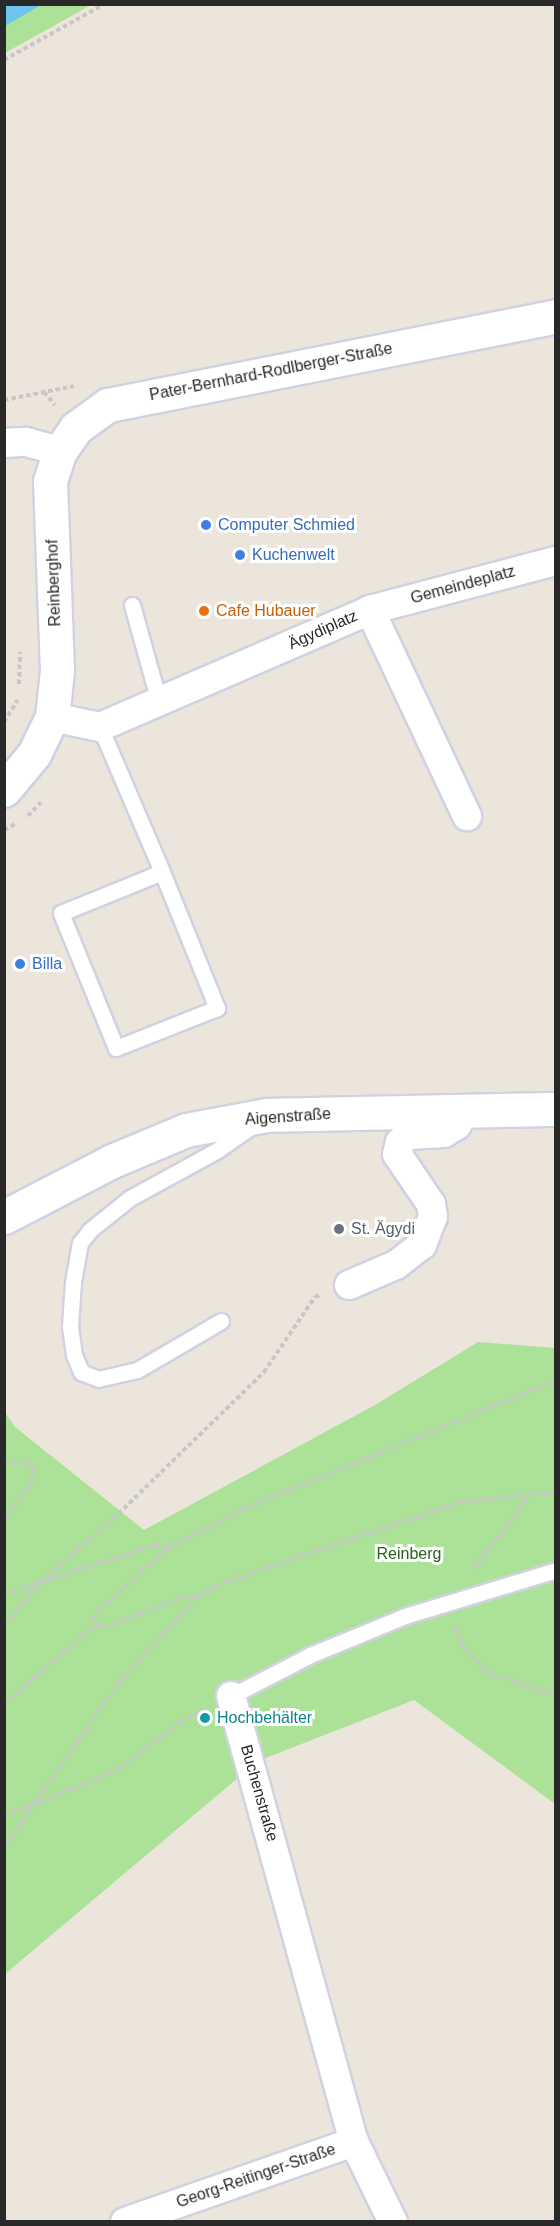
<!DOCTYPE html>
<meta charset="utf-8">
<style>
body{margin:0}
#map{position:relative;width:560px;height:2226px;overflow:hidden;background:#ebe5db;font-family:Helvetica,sans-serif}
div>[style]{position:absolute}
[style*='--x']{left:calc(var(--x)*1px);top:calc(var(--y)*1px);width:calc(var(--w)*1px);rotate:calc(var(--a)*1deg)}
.green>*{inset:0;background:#ace297}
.water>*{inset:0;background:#6dc4ee}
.path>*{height:4px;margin-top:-2px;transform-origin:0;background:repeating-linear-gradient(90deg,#c7c7c7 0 4.5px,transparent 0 7.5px)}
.roads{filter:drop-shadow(2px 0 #d0d2e2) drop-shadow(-2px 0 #d0d2e2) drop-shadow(0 2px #d0d2e2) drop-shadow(0 -2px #d0d2e2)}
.lane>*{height:15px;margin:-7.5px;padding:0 7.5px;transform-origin:7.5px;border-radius:7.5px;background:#fff}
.street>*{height:28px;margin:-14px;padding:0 14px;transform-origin:14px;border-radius:14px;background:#fff}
.secondary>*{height:33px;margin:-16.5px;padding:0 16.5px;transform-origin:16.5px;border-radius:16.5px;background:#fff}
.dots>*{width:16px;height:16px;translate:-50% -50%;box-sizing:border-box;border:3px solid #fff;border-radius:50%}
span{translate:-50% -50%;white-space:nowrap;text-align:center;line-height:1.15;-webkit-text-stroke:6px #fff;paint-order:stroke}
.street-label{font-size:16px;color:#292929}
.shop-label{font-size:16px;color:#366cbe}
.left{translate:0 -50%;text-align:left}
.food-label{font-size:16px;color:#c56008}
.worship-label{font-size:16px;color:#5b616d}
.park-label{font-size:16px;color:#25651a}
.culture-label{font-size:16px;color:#0d838f}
.frame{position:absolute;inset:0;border:6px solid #292929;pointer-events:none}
</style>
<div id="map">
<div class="green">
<div style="clip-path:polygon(41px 5px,91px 5px,5px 53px,4px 26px)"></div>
<div style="clip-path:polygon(478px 1342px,555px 1348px,555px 1804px,414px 1700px,258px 1761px,5px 1974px,4px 1411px,15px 1427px,144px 1530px,375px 1405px)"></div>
</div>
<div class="water">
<div style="clip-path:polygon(5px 4px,41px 4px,41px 5px,5px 26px)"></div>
</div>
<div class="path">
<div style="--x:4;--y:60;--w:115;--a:-29.2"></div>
<div style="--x:44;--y:392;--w:17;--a:50"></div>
<div style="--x:4;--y:400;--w:71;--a:-11.3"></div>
<div style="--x:19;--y:684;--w:32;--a:-88"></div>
<div style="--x:4;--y:722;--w:26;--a:-58"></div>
<div style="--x:28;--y:816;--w:19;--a:-47"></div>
<div style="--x:4;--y:830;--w:15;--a:-28"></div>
<div style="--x:4;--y:1461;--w:23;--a:0"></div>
<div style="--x:27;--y:1461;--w:11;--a:56"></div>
<div style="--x:33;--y:1470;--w:16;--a:101"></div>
<div style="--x:30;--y:1486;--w:42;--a:128.2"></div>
<div style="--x:167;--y:1549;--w:84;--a:-27.8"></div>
<div style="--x:241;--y:1510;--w:340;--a:-22.3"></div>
<div style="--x:474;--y:1569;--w:90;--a:-53.1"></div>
<div style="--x:4;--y:1594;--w:160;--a:-17.9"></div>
<div style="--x:156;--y:1545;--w:12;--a:20"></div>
<div style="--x:167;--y:1549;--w:98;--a:137.9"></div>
<div style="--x:94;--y:1615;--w:10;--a:79"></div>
<div style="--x:96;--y:1625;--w:16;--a:0"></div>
<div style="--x:112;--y:1625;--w:75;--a:-21.8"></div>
<div style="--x:182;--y:1597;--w:18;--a:-6"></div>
<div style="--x:200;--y:1595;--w:20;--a:-30"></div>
<div style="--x:217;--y:1585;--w:259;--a:-18.7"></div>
<div style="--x:462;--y:1502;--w:95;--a:-6.1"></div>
<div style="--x:4;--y:1625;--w:60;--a:-49.1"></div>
<div style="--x:43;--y:1580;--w:93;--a:-41.1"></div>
<div style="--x:113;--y:1519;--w:211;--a:-44.2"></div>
<div style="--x:264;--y:1372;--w:91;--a:-55.8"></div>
<div style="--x:315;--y:1297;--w:5;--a:-22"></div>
<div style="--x:456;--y:1627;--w:19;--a:72"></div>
<div style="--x:462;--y:1645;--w:40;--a:46"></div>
<div style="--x:490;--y:1674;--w:69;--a:17.7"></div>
<div style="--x:4;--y:1703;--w:121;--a:-40.3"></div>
<div style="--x:4;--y:1816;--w:123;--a:-22"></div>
<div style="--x:118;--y:1770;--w:79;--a:-37.3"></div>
<div style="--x:181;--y:1722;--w:25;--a:-29"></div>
<div style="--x:4;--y:1847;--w:201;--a:-55.1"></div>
<div style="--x:119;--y:1682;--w:119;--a:-47"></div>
</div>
<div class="roads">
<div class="lane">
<div style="--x:132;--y:605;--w:101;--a:74.4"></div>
<div style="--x:100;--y:727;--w:158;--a:66.8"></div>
<div style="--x:162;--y:872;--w:147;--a:68"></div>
<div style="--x:217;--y:1008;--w:109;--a:158.4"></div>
<div style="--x:116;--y:1048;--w:146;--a:-112.2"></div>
<div style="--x:61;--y:913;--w:109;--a:-22.1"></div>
<div style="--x:221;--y:1321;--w:97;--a:149.7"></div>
<div style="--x:137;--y:1370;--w:39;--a:167"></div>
<div style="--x:99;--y:1379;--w:19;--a:-159"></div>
<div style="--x:81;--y:1372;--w:18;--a:-112"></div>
<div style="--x:74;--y:1355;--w:29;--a:-98"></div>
<div style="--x:70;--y:1326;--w:44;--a:-86.1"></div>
<div style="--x:73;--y:1282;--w:40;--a:-80"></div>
<div style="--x:80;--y:1243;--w:16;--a:-52"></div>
<div style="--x:90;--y:1230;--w:51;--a:-38.7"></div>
<div style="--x:130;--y:1198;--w:98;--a:-28.7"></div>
<div style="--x:216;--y:1151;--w:44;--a:-34.8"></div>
<div style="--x:231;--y:1696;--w:89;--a:-27.4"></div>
<div style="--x:310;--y:1655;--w:103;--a:-22.3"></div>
<div style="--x:405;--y:1616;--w:158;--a:-16.9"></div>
</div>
<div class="street">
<div style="--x:4;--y:443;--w:22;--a:-3"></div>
<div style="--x:26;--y:442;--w:35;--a:15"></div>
<div style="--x:370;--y:610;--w:228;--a:64.8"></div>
<div style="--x:52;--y:717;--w:49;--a:11.8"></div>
<div style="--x:100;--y:727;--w:294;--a:-23.4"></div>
<div style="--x:370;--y:610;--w:192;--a:-14.8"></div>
<div style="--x:349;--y:1285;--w:51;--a:-23.1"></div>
<div style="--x:396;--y:1265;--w:33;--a:-38"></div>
<div style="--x:422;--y:1245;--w:30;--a:-69"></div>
<div style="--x:433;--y:1217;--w:13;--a:-99"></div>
<div style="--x:431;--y:1204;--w:60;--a:-124.2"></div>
<div style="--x:397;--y:1154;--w:12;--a:-76"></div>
<div style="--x:400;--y:1142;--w:11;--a:-41"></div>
<div style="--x:408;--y:1135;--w:36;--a:-3"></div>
<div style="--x:444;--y:1133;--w:15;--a:-32"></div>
<div style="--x:457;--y:1125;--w:14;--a:-86"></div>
<div style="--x:231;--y:1696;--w:463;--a:74.6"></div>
<div style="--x:354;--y:2142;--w:89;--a:64"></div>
<div style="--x:125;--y:2222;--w:243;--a:-19.3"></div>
</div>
<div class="secondary">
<div style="--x:4;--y:790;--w:47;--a:-50.2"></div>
<div style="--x:34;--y:754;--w:41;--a:-64.1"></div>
<div style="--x:52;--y:717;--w:46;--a:-83.8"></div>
<div style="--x:57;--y:671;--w:190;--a:-92.1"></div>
<div style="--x:50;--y:481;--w:32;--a:-72"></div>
<div style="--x:60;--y:451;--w:28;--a:-55"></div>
<div style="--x:76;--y:428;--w:39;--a:-36"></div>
<div style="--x:108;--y:405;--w:457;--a:-11.2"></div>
<div style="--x:4;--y:1217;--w:122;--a:-27.4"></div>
<div style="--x:112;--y:1161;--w:80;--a:-22.7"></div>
<div style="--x:186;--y:1130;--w:82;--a:-10.5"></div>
<div style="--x:267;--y:1115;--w:289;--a:-1.2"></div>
</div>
</div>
<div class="dots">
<div style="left:206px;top:525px;background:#3f7fe0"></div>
<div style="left:240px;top:555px;background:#3f7fe0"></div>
<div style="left:204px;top:611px;background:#e8710a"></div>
<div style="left:20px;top:964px;background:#3f7fe0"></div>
<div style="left:339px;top:1229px;background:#6b7280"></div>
<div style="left:205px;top:1718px;background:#0f9aa8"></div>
</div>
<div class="street-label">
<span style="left:271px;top:372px;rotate:-11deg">Pater-Bernhard-Rodlberger-Straße</span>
<span style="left:54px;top:583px;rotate:-92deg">Reinberghof</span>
<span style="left:463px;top:585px;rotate:-15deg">Gemeindeplatz</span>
<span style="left:323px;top:630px;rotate:-24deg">Ägydiplatz</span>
<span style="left:288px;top:1117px;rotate:-4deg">Aigenstraße</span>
<span style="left:259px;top:1793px;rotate:74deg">Buchenstraße</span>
<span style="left:256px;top:2176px;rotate:-19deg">Georg-Reitinger-Straße</span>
</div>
<div class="shop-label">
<span class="left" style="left:218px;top:525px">Computer Schmied</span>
<span class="left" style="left:252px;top:555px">Kuchenwelt</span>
<span class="left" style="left:32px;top:964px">Billa</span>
</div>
<div class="food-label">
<span class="left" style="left:216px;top:611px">Cafe Hubauer</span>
</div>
<div class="worship-label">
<span class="left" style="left:351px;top:1229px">St. Ägydi</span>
</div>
<div class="park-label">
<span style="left:409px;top:1554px">Reinberg</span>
</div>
<div class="culture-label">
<span class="left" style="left:217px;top:1718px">Hochbehälter</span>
</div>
<div class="frame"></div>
</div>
